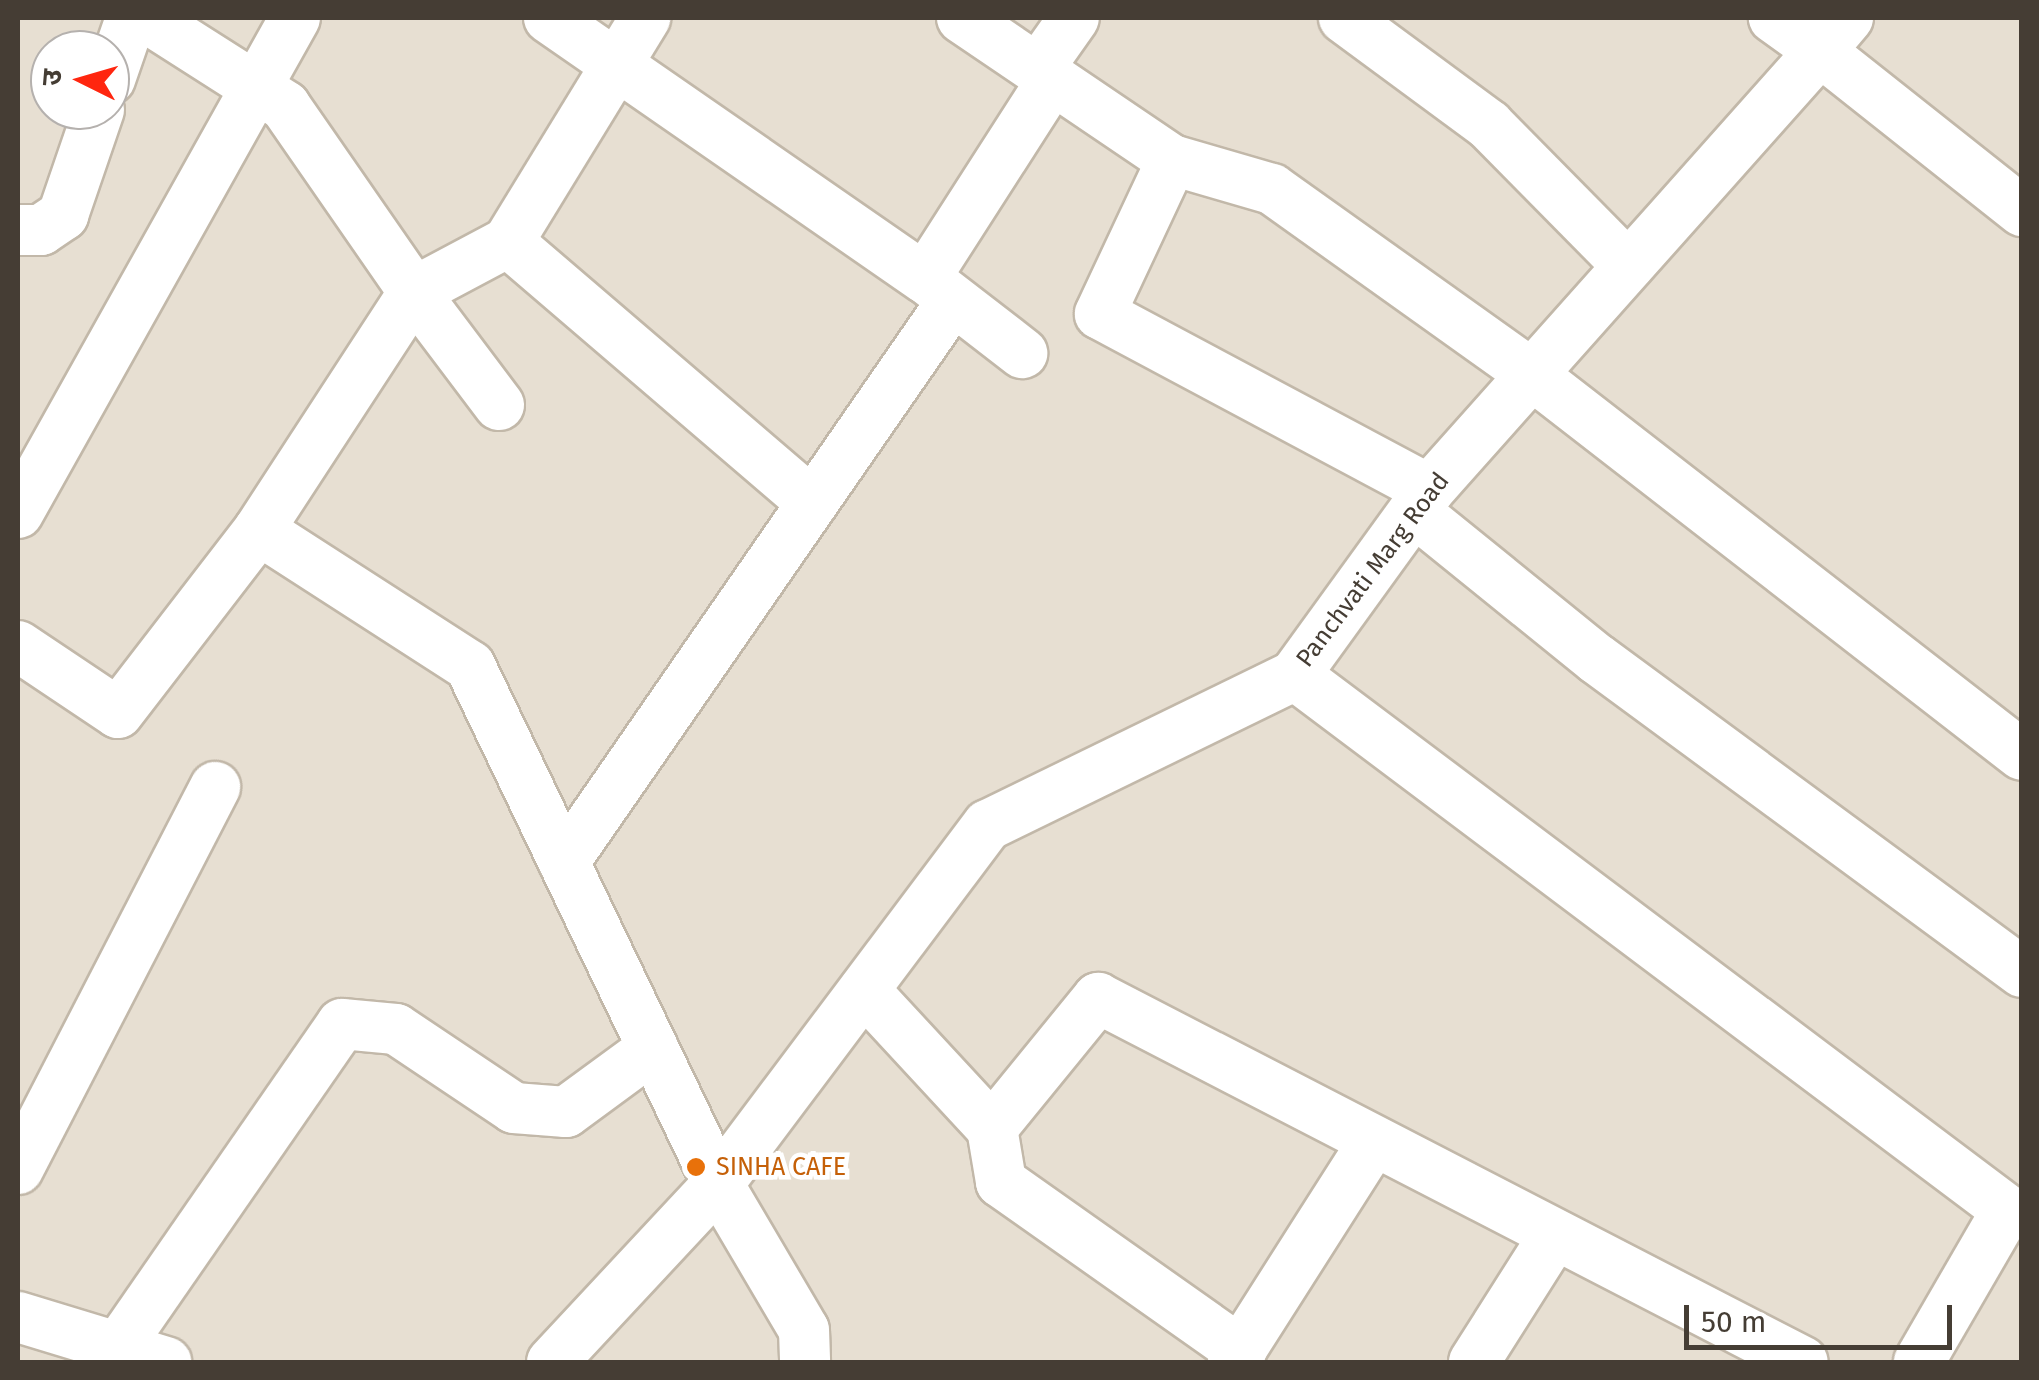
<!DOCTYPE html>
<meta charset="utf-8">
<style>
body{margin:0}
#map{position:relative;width:2039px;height:1380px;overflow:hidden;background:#f3eee4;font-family:"Fira Sans","Noto Sans Devanagari",sans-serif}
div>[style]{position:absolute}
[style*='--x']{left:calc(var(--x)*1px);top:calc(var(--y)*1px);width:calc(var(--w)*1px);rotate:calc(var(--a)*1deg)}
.residential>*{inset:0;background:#e7dfd2}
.roads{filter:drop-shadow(2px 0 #c2b8a9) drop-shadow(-2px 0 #c2b8a9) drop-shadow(0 2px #c2b8a9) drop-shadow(0 -2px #c2b8a9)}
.minor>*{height:50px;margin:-25px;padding:0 25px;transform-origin:25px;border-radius:25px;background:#fff}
.dots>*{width:28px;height:28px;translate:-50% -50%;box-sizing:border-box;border:5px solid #fff;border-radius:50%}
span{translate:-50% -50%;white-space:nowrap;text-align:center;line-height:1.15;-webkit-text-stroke:9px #fff;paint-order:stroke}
.street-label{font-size:25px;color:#453d34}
.food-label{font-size:25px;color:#c56008}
.left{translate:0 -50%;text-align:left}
.frame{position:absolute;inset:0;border:20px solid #453d34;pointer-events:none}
.north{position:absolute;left:30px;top:30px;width:100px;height:100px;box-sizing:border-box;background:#fff;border:2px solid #b5b1ae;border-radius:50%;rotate:275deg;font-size:28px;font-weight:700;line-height:40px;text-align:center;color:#453d34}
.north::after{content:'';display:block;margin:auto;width:35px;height:45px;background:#ff260f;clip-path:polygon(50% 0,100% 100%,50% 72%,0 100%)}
.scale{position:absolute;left:1684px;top:1305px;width:268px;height:45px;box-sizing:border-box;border:5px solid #453d34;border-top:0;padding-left:12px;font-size:30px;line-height:35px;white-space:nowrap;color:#453d34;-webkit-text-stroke:8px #fff;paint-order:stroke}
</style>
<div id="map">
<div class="residential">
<div style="clip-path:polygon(evenodd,18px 18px,2021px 18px,2021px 1362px,18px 1362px,18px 18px,50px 50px,110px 50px,110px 110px,50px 110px,50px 50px)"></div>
</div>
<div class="roads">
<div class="minor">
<div style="--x:147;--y:18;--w:164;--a:32.5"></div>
<div style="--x:285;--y:106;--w:226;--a:55.3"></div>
<div style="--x:414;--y:292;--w:284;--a:123.1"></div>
<div style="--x:549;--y:18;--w:457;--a:34.7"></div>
<div style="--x:925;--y:278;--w:237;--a:-57.3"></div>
<div style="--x:962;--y:18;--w:254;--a:34.1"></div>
<div style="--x:1172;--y:160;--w:170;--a:115.1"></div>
<div style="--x:1100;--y:314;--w:373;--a:28.1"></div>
<div style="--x:1344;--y:18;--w:180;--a:36.4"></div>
<div style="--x:1489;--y:125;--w:198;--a:45.4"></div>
<div style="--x:1848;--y:18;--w:43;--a:130.3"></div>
<div style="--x:1820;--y:51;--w:258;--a:38.4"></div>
<div style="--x:1038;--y:69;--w:62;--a:-54.8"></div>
<div style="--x:110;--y:79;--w:65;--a:-71"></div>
<div style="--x:1172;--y:160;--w:104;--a:16.2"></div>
<div style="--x:1272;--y:189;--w:318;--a:35.5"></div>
<div style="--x:1531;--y:374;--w:621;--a:37.81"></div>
<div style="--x:18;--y:230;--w:23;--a:0"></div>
<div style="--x:41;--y:230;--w:27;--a:-34"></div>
<div style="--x:63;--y:215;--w:111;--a:-71.1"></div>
<div style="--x:508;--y:242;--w:401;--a:40.6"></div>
<div style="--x:929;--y:281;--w:118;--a:37.7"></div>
<div style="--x:499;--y:405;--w:141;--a:-127"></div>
<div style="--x:414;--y:292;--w:106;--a:-28"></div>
<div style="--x:508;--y:242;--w:263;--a:-58.5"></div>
<div style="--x:1414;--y:511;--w:235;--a:39"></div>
<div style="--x:1597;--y:659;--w:528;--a:36.37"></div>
<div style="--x:18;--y:513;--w:567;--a:-60.77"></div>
<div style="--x:18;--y:646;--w:120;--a:33.8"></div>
<div style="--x:118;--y:713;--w:231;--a:-52.4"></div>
<div style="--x:259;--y:530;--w:251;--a:32.8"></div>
<div style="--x:470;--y:666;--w:574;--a:64.42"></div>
<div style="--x:718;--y:1184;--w:169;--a:59.5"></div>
<div style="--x:804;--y:1330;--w:32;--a:88"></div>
<div style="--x:1295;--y:675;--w:891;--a:36.92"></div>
<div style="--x:2007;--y:1210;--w:176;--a:120.1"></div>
<div style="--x:564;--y:862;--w:683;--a:-55.31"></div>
<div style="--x:864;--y:990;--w:188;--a:47.2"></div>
<div style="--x:992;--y:1128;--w:168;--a:-50.8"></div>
<div style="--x:1098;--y:998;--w:793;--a:27.31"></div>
<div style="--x:992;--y:1128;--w:55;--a:80.5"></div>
<div style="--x:1001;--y:1182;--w:294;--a:35.2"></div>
<div style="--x:18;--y:1169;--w:430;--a:-62.7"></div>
<div style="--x:18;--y:1317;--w:155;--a:16.9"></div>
<div style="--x:108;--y:1362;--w:411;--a:-55.3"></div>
<div style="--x:342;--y:1024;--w:54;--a:5.3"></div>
<div style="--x:396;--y:1029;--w:142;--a:33.8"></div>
<div style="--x:514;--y:1108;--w:52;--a:4.4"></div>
<div style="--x:566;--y:1112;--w:108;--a:-36.3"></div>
<div style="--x:552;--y:1362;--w:243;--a:-47"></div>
<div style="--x:718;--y:1184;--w:449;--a:-53.1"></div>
<div style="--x:988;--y:825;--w:342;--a:-26"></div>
<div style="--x:1295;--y:675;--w:228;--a:-54.1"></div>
<div style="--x:1429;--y:490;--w:588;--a:-48.31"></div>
<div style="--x:1820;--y:51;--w:57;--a:-144.3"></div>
<div style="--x:1233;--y:1362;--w:259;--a:-57.5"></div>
<div style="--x:1474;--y:1362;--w:149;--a:-57.6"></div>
</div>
</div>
<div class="dots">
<div style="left:696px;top:1167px;background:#e8710a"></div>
</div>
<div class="street-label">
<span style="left:1373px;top:570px;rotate:-53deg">Panchvati Marg Road</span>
</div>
<div class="food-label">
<span class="left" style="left:716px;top:1167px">SINHA CAFE</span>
</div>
<div class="frame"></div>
<div class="north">उ</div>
<div class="scale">50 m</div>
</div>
